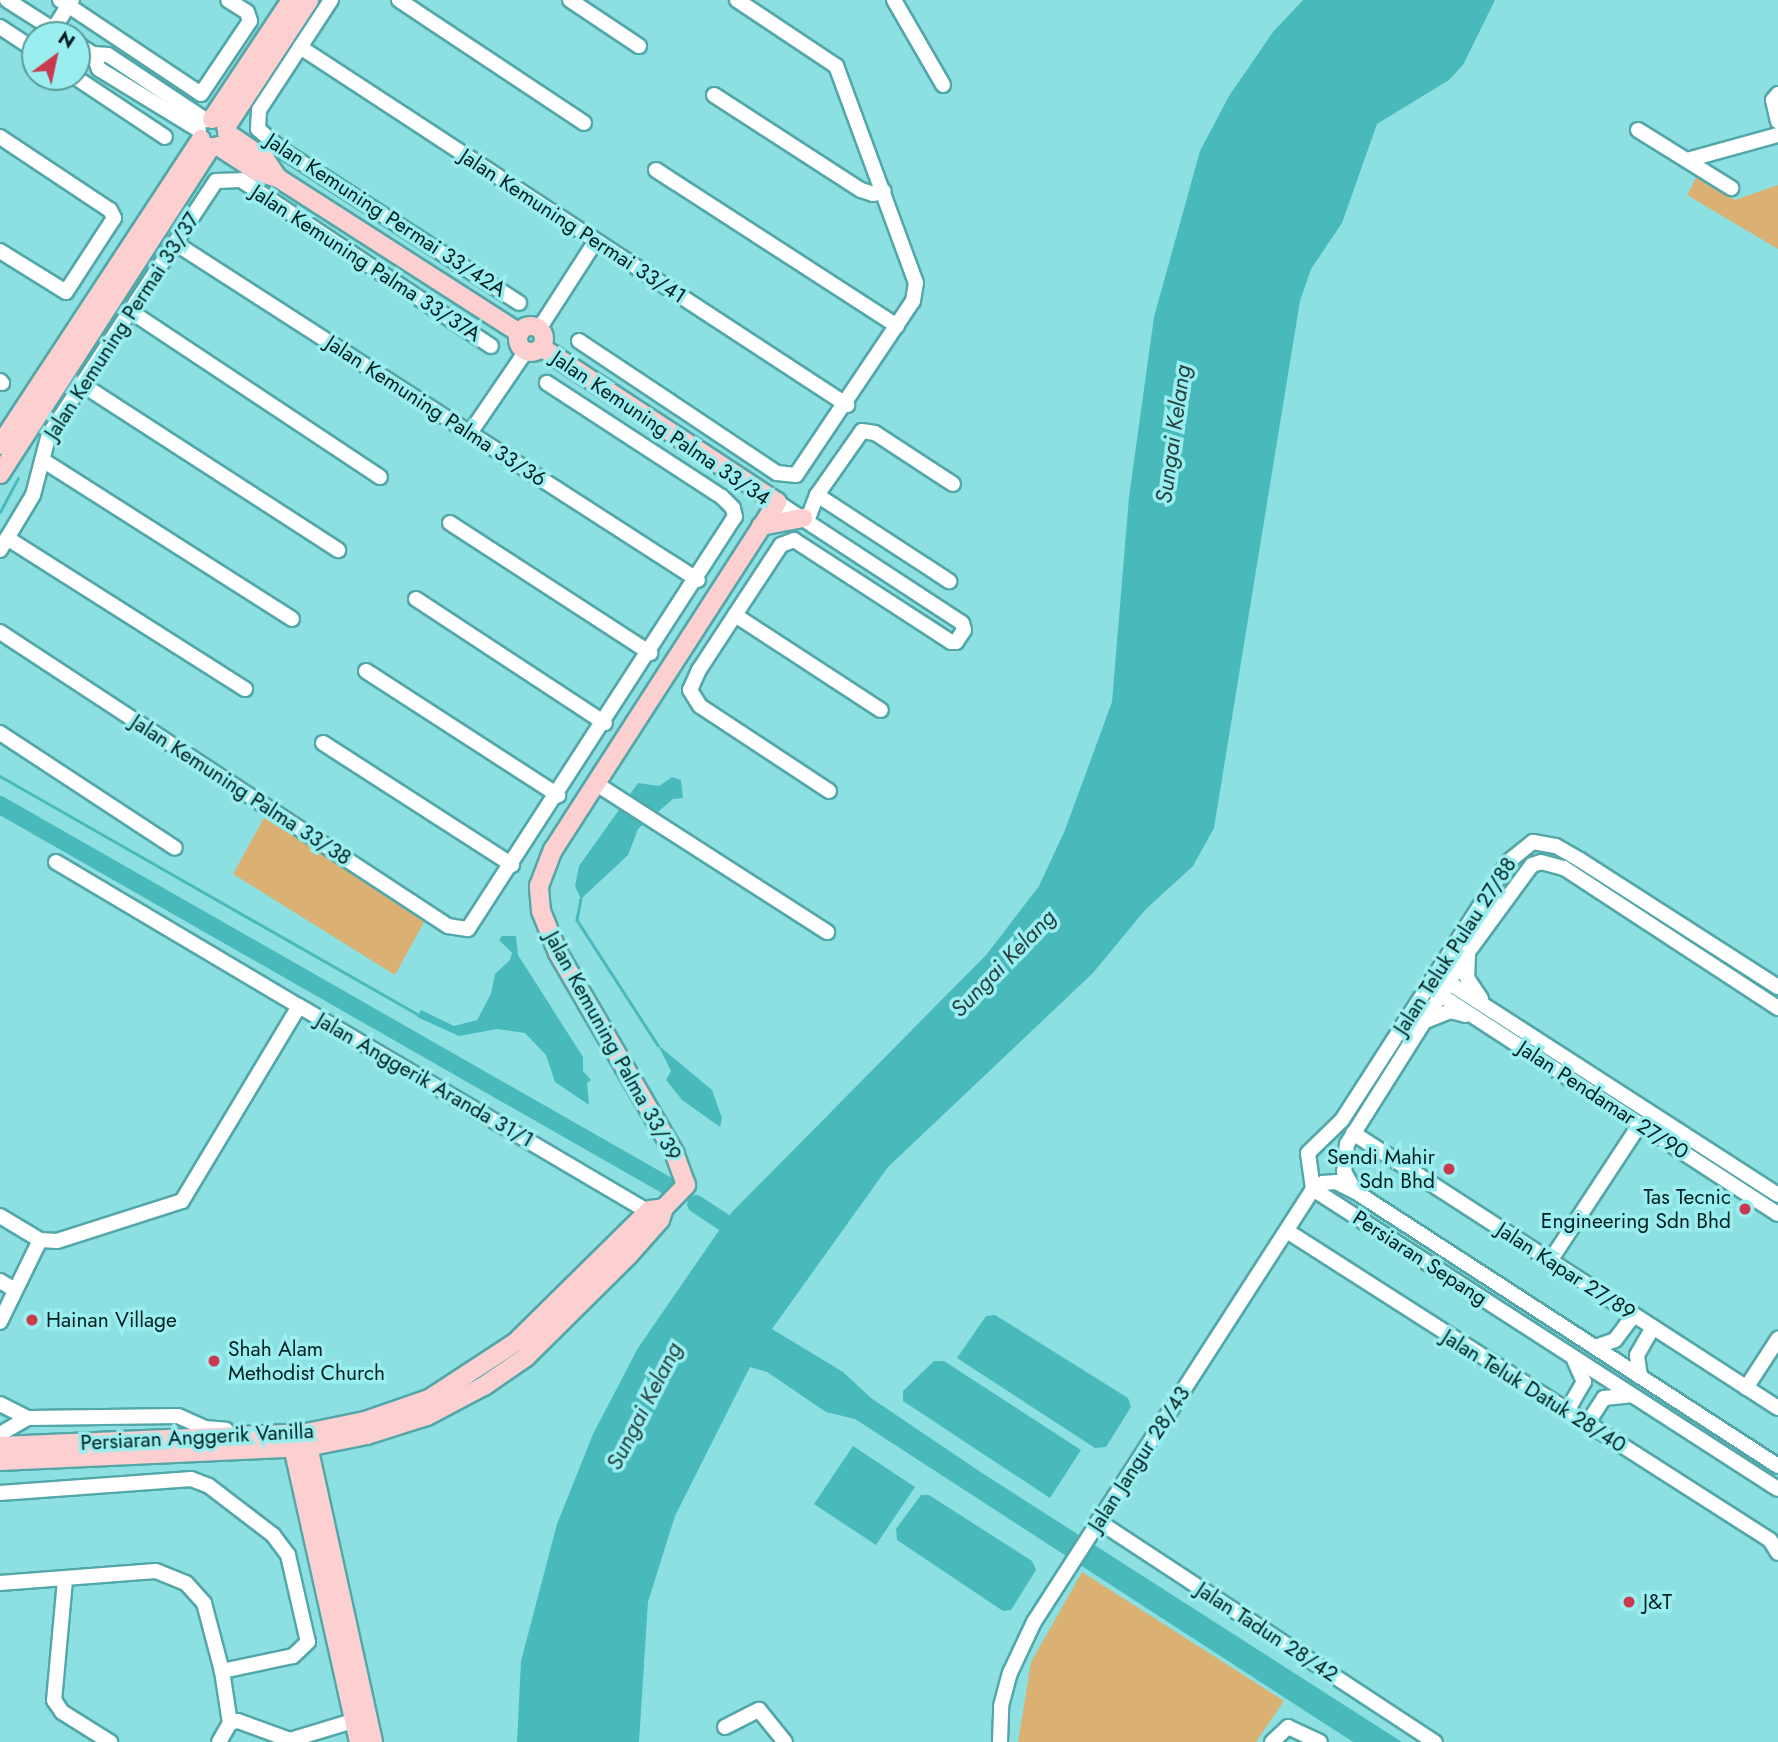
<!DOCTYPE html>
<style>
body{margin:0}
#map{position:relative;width:1778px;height:1742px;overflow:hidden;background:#8de0e2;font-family:Jost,sans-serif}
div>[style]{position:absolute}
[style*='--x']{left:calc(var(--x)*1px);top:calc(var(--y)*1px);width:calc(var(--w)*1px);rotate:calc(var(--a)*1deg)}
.green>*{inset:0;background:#dab173}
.water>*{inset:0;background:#49babc}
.stream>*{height:2.5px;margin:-1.25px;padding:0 1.25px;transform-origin:1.25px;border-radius:1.25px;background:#49babc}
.river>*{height:18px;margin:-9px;padding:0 9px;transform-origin:9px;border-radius:9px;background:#49babc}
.roads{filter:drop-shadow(2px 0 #53a7a8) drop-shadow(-2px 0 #53a7a8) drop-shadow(0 2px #53a7a8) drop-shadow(0 -2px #53a7a8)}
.minor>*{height:14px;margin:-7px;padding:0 7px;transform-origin:7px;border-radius:7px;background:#fff}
.major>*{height:18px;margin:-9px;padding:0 9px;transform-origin:9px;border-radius:9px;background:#fcd0d1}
.major>.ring{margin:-9px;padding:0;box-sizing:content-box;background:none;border:18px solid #fcd0d1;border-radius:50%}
.dots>*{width:19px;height:19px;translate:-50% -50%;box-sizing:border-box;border:4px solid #9aeeef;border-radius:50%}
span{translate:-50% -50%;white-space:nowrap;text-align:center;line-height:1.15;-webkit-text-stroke:7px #9aeeef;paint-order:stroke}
.street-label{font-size:21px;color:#001f20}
.poi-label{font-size:21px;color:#001f20}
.right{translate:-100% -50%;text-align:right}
.left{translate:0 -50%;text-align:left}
.water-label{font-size:23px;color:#284142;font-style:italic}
.north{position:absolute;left:21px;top:21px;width:70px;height:70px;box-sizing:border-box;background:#9aeeef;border:2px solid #5c9b9c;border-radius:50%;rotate:33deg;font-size:19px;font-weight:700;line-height:28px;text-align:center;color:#001f20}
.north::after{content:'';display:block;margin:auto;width:24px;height:32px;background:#ca3a4f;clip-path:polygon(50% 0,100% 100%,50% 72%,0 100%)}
</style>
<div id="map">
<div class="green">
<div style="clip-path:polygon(1697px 176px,1735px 200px,1778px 185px,1778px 249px,1687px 195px)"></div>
<div style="clip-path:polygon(265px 816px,424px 922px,395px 975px,233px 874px)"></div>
<div style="clip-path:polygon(1082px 1572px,1284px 1701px,1256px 1742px,1018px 1742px,1031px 1662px)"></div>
</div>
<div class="water">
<div style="clip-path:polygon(1303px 0,1495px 0,1463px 65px,1449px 80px,1377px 124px,1342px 223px,1311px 269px,1300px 301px,1214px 828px,1193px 866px,1145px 910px,1093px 973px,888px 1167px,772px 1329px,843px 1372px,871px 1398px,979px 1471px,1402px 1742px,1353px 1742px,855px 1419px,826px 1412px,767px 1372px,750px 1367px,675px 1516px,648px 1602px,639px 1742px,517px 1742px,521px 1661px,557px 1524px,593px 1434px,638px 1348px,731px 1213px,987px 954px,1039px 886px,1065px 830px,1112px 702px,1129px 497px,1154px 317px,1200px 151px,1229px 96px,1273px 32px)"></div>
<div style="clip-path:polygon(672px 777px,681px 780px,683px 798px,673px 799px,638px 829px,628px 855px,581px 899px,575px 886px,579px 866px,638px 783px,659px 786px)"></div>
<div style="clip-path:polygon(502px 936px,516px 936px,518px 955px,583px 1057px,583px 1071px,591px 1080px,587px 1083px,589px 1105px,555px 1082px,546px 1055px,525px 1033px,497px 1029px,459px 1036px,417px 1017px,421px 1010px,454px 1026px,477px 1020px,491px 994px,495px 974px,510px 960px,512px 953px,499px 940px)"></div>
<div style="clip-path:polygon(658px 1045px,712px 1090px,722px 1118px,720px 1127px,682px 1100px,666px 1080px,671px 1071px)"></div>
<div style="clip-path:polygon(995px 1315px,1128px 1398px,1131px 1407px,1106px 1447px,1095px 1448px,957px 1358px,986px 1316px)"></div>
<div style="clip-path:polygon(934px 1361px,944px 1361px,1081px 1450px,1050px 1498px,903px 1401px,903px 1391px)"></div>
<div style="clip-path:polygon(853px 1446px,915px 1487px,876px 1545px,814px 1504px)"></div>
<div style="clip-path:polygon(921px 1495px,929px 1495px,1032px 1561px,1036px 1570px,1011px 1610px,1003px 1611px,897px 1540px,896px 1529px)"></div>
</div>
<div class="stream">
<div style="--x:0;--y:512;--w:38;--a:-62"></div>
<div style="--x:0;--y:776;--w:481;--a:29.7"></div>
<div style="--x:581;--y:899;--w:21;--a:101"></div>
<div style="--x:577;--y:920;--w:149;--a:57.1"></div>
</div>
<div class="river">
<div style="--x:0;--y:805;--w:767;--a:29.71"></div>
<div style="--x:696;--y:1204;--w:56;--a:33.4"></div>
</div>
<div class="roads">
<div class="minor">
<div style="--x:7;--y:0;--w:65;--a:32.5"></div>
<div style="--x:60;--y:0;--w:169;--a:33.7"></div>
<div style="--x:201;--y:94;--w:88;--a:-56.1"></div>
<div style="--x:250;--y:21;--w:9;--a:-108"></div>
<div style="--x:247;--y:12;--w:22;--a:-148"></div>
<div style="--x:331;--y:0;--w:131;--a:123.2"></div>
<div style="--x:259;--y:110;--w:19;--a:93"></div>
<div style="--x:258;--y:129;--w:32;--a:41"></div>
<div style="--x:282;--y:150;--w:282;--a:32.8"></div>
<div style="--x:399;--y:0;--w:222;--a:33.6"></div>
<div style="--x:570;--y:0;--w:83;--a:33.7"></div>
<div style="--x:894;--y:0;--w:98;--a:60"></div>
<div style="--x:0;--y:27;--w:42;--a:33.3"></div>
<div style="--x:53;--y:30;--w:36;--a:-58"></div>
<div style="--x:77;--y:44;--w:19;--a:32"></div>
<div style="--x:93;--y:54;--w:15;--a:4"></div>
<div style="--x:108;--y:55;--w:118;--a:33.6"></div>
<div style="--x:300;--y:47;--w:654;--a:33.2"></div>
<div style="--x:93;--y:54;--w:16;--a:68"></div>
<div style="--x:99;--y:69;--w:117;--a:31.4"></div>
<div style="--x:75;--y:77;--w:108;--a:33.7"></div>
<div style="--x:1778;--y:94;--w:8;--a:130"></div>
<div style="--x:1773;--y:100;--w:22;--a:77"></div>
<div style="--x:714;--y:95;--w:175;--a:32.9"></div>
<div style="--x:861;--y:190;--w:13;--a:18"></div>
<div style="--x:873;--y:194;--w:11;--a:-15"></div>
<div style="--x:1638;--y:130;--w:110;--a:31.9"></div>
<div style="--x:0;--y:137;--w:132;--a:33.6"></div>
<div style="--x:110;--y:210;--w:9;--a:63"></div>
<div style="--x:114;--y:218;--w:88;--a:123"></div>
<div style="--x:66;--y:292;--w:78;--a:-148.2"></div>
<div style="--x:1687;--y:160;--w:94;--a:-15.4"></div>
<div style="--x:656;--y:170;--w:287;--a:32.9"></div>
<div style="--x:175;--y:243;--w:622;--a:32.8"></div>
<div style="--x:130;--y:311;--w:300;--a:33.6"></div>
<div style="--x:539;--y:329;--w:103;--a:-57.2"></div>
<div style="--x:579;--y:341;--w:238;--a:33.7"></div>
<div style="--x:777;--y:473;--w:19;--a:6"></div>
<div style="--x:796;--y:475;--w:210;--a:-56.1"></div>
<div style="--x:913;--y:301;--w:18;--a:-81"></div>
<div style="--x:916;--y:283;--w:231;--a:-110.2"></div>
<div style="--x:836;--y:66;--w:119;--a:-146.3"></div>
<div style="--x:0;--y:381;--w:3;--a:45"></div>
<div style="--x:83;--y:385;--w:304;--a:32.9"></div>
<div style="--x:470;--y:433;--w:99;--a:-55.7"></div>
<div style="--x:44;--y:461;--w:294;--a:32.5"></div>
<div style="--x:817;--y:495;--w:158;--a:33.1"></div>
<div style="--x:807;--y:521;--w:28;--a:-69"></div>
<div style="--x:817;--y:495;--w:78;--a:-54.9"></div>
<div style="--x:862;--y:431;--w:13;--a:9"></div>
<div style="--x:875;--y:433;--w:93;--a:33.2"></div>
<div style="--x:450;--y:523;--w:239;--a:33"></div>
<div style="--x:7;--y:538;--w:282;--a:32.4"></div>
<div style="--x:0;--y:550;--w:64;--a:-59"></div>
<div style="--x:33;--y:495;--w:63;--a:-75.3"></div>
<div style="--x:49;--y:434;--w:303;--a:-56.6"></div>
<div style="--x:216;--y:181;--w:25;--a:-2"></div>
<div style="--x:241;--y:180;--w:300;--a:33.6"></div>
<div style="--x:416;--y:599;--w:226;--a:33.3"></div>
<div style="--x:735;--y:615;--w:84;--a:-56.7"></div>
<div style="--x:781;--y:545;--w:14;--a:-21"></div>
<div style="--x:794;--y:540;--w:187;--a:33"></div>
<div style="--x:951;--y:642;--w:5;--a:0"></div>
<div style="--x:956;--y:642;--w:14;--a:-56"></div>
<div style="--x:964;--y:630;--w:7;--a:-106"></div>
<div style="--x:962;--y:623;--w:221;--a:-146.8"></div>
<div style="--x:0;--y:632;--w:536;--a:33.27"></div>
<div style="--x:448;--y:926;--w:20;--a:9"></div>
<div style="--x:468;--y:929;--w:491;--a:-57.1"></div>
<div style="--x:735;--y:517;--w:9;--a:-103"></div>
<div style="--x:733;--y:508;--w:16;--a:-135"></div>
<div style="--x:722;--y:497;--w:209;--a:-146.9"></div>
<div style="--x:366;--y:671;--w:229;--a:32.9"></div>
<div style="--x:0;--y:733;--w:209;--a:33.3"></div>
<div style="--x:323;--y:743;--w:225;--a:32.8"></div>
<div style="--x:595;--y:783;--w:276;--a:32.7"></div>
<div style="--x:829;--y:791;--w:154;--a:-146.6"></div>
<div style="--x:700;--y:706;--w:19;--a:-122"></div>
<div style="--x:690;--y:690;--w:22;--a:-66"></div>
<div style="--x:699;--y:670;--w:66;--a:-56.8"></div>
<div style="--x:735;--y:615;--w:174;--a:33.1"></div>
<div style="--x:56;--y:862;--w:282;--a:30.7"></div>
<div style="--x:1468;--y:953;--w:25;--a:92"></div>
<div style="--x:1467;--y:978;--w:25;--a:56"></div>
<div style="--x:1440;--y:977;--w:402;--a:32.8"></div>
<div style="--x:1433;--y:990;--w:411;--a:33"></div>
<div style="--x:1423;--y:1022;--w:29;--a:-22"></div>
<div style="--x:1450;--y:1011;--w:16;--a:14"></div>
<div style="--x:1353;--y:1133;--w:506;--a:32.91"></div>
<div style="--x:1313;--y:1189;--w:36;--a:-98"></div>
<div style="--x:1308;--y:1153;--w:47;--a:-44.1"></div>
<div style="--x:1342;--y:1120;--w:307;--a:-57.2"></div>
<div style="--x:1508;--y:862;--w:32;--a:-39"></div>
<div style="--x:1533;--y:842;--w:23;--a:10"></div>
<div style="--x:1556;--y:846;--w:28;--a:30"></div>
<div style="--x:1580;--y:860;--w:235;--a:32.7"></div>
<div style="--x:1313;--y:1189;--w:553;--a:32.83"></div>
<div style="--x:1354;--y:1189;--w:20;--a:-120"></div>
<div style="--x:1344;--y:1172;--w:28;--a:-84"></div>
<div style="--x:1347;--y:1144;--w:227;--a:-57.8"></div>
<div style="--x:1468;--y:952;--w:108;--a:-53.7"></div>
<div style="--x:1532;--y:865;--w:9;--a:-18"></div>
<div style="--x:1541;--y:862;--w:24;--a:15"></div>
<div style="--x:1564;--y:868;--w:256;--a:33.2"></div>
<div style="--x:0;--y:1216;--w:47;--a:31"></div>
<div style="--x:40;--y:1240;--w:17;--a:3"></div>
<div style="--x:57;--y:1241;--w:131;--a:-17.7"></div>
<div style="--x:182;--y:1201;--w:227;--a:-59"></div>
<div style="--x:299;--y:1006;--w:416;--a:30.5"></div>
<div style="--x:1287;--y:1231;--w:573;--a:32.61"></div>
<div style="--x:1770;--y:1540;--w:15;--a:58"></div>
<div style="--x:1550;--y:1261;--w:164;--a:-56.7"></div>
<div style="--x:0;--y:1281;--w:17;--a:31"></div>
<div style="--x:0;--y:1322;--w:91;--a:-64"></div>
<div style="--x:1595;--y:1347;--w:21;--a:-19"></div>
<div style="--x:1615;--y:1340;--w:31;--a:-53"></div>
<div style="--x:1640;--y:1377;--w:22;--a:-98"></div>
<div style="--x:1637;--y:1355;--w:32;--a:-60"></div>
<div style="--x:1746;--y:1388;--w:59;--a:-56.9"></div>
<div style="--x:0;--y:1404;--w:31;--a:27"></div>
<div style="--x:1567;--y:1411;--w:34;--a:-60"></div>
<div style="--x:1584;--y:1382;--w:24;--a:-114"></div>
<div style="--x:1587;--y:1424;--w:31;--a:-57"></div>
<div style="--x:1604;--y:1398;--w:27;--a:-6"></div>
<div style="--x:0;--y:1434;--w:32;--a:-30"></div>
<div style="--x:28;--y:1418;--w:150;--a:-0.8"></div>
<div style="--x:178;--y:1416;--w:30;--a:24"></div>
<div style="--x:205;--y:1428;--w:21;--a:5"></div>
<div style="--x:0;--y:1493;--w:192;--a:-4.2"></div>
<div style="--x:191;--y:1479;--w:19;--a:21"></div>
<div style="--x:209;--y:1486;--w:81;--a:37.4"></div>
<div style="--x:273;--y:1535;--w:25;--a:53"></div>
<div style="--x:288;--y:1555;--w:89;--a:77.1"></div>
<div style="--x:308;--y:1642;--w:21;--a:137"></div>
<div style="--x:293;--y:1656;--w:73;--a:168.1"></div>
<div style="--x:1098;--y:1521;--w:403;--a:33.3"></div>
<div style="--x:65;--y:1580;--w:121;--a:95.2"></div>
<div style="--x:54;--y:1700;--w:14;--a:56"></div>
<div style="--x:62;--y:1712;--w:57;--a:32"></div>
<div style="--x:0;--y:1583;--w:156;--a:-4.4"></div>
<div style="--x:156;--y:1571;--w:32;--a:22"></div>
<div style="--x:186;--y:1583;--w:27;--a:48"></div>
<div style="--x:204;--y:1603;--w:70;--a:75.2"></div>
<div style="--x:222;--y:1671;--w:53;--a:81.3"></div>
<div style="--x:230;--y:1723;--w:22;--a:120"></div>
<div style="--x:230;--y:1723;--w:8;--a:-14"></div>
<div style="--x:238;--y:1721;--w:55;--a:20.1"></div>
<div style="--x:290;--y:1740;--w:76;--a:-16.8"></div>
<div style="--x:725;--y:1727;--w:38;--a:-27"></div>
<div style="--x:759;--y:1710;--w:41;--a:50.9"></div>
<div style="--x:1000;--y:1742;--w:36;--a:-88"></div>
<div style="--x:1001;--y:1706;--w:34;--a:-75"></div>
<div style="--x:1010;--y:1673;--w:56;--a:-64.8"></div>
<div style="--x:1034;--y:1622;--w:515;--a:-57.2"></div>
<div style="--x:1313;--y:1189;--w:12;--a:-31"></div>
<div style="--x:1323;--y:1183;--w:13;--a:-4"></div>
<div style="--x:1336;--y:1182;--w:22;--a:27"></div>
<div style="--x:1356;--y:1192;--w:503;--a:33"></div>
<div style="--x:1272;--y:1742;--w:22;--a:-43"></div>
<div style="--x:1288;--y:1727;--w:35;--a:25"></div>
</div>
<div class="major">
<div style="--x:212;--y:119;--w:143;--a:-56.4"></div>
<div style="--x:226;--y:127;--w:152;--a:-56.8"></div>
<div style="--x:227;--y:133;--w:46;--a:34.4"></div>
<div style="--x:265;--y:159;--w:23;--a:56"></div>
<div style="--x:218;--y:146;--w:48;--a:33"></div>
<div style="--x:258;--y:172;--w:21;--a:17"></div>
<div style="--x:278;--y:178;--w:287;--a:32.7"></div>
<div class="ring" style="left:518px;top:326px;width:8px;height:8px"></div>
<div style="--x:0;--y:445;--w:366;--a:-56.7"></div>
<div style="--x:0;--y:474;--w:389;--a:-57.2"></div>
<div style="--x:761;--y:526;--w:43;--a:-10.8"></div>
<div style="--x:306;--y:1437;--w:312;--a:77.6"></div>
<div style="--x:291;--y:1438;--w:312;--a:77.4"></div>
<div style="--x:0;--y:1446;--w:306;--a:-2.4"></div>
<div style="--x:306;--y:1433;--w:60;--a:-11.5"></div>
<div style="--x:365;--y:1421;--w:68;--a:-19"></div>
<div style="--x:429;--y:1399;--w:104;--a:-33.2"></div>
<div style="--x:516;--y:1342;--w:188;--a:-44.6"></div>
<div style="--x:650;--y:1210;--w:14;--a:-8"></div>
<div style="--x:664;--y:1208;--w:32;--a:-46"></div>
<div style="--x:686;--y:1185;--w:33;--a:-110"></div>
<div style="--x:675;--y:1154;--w:233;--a:-120.2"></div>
<div style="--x:558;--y:953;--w:45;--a:-112"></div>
<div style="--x:541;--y:911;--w:25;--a:-95"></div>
<div style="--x:539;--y:886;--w:39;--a:-69"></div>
<div style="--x:553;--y:850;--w:414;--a:-57.2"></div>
<div style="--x:777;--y:502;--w:282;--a:-146.7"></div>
<div style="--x:0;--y:1461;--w:307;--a:-2.6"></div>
<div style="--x:307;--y:1447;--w:61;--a:-11.3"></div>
<div style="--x:367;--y:1435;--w:63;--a:-17.6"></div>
<div style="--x:427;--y:1416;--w:64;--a:-27.8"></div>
<div style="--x:484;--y:1386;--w:51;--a:-34.6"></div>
<div style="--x:526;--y:1357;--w:144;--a:-44.7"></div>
<div style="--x:628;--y:1256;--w:48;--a:-48.4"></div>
<div style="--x:660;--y:1220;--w:13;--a:-72"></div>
</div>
</div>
<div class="dots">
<div style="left:1449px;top:1169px;background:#ca3a4f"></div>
<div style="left:1745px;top:1209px;background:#ca3a4f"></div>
<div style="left:32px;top:1320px;background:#ca3a4f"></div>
<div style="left:214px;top:1361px;background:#ca3a4f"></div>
<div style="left:1629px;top:1602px;background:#ca3a4f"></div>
</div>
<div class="street-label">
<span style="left:386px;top:215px;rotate:33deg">Jalan Kemuning Permai 33/42A</span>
<span style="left:573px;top:226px;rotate:33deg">Jalan Kemuning Permai 33/41</span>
<span style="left:366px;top:263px;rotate:33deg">Jalan Kemuning Palma 33/37A</span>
<span style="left:122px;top:326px;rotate:-57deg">Jalan Kemuning Permai 33/37</span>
<span style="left:436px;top:411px;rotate:33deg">Jalan Kemuning Palma 33/36</span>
<span style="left:661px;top:428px;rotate:34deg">Jalan Kemuning Palma 33/34</span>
<span style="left:241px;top:790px;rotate:33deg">Jalan Kemuning Palma 33/38</span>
<span style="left:1455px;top:946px;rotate:-57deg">Jalan Teluk Pulau 27/88</span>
<span style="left:613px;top:1046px;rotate:61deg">Jalan Kemuning Palma 33/39</span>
<span style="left:425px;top:1080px;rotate:30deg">Jalan Anggerik Aranda 31/1</span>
<span style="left:1603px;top:1100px;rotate:33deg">Jalan Pendamar 27/90</span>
<span style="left:1420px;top:1258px;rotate:33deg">Persiaran Sepang</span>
<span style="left:1566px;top:1271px;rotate:33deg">Jalan Kapar 27/89</span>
<span style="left:1534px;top:1391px;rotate:32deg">Jalan Teluk Datuk 28/40</span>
<span style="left:197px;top:1437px;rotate:-3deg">Persiaran Anggerik Vanilla</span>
<span style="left:1139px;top:1459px;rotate:-57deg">Jalan Jangur 28/43</span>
<span style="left:1267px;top:1632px;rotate:33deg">Jalan Tadun 28/42</span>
</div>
<div class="poi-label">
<span class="right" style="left:1435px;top:1169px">Sendi Mahir<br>Sdn Bhd</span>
<span class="right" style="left:1731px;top:1209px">Tas Tecnic<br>Engineering Sdn Bhd</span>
<span class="left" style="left:46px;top:1320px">Hainan Village</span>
<span class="left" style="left:228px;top:1361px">Shah Alam<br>Methodist Church</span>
<span class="left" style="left:1643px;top:1602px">J&amp;T</span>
</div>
<div class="water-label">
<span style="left:1173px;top:434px;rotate:-82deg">Sungai Kelang</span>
<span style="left:1003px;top:963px;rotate:-46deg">Sungai Kelang</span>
<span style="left:644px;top:1406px;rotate:-63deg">Sungai Kelang</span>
</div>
<div class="north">N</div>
</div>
